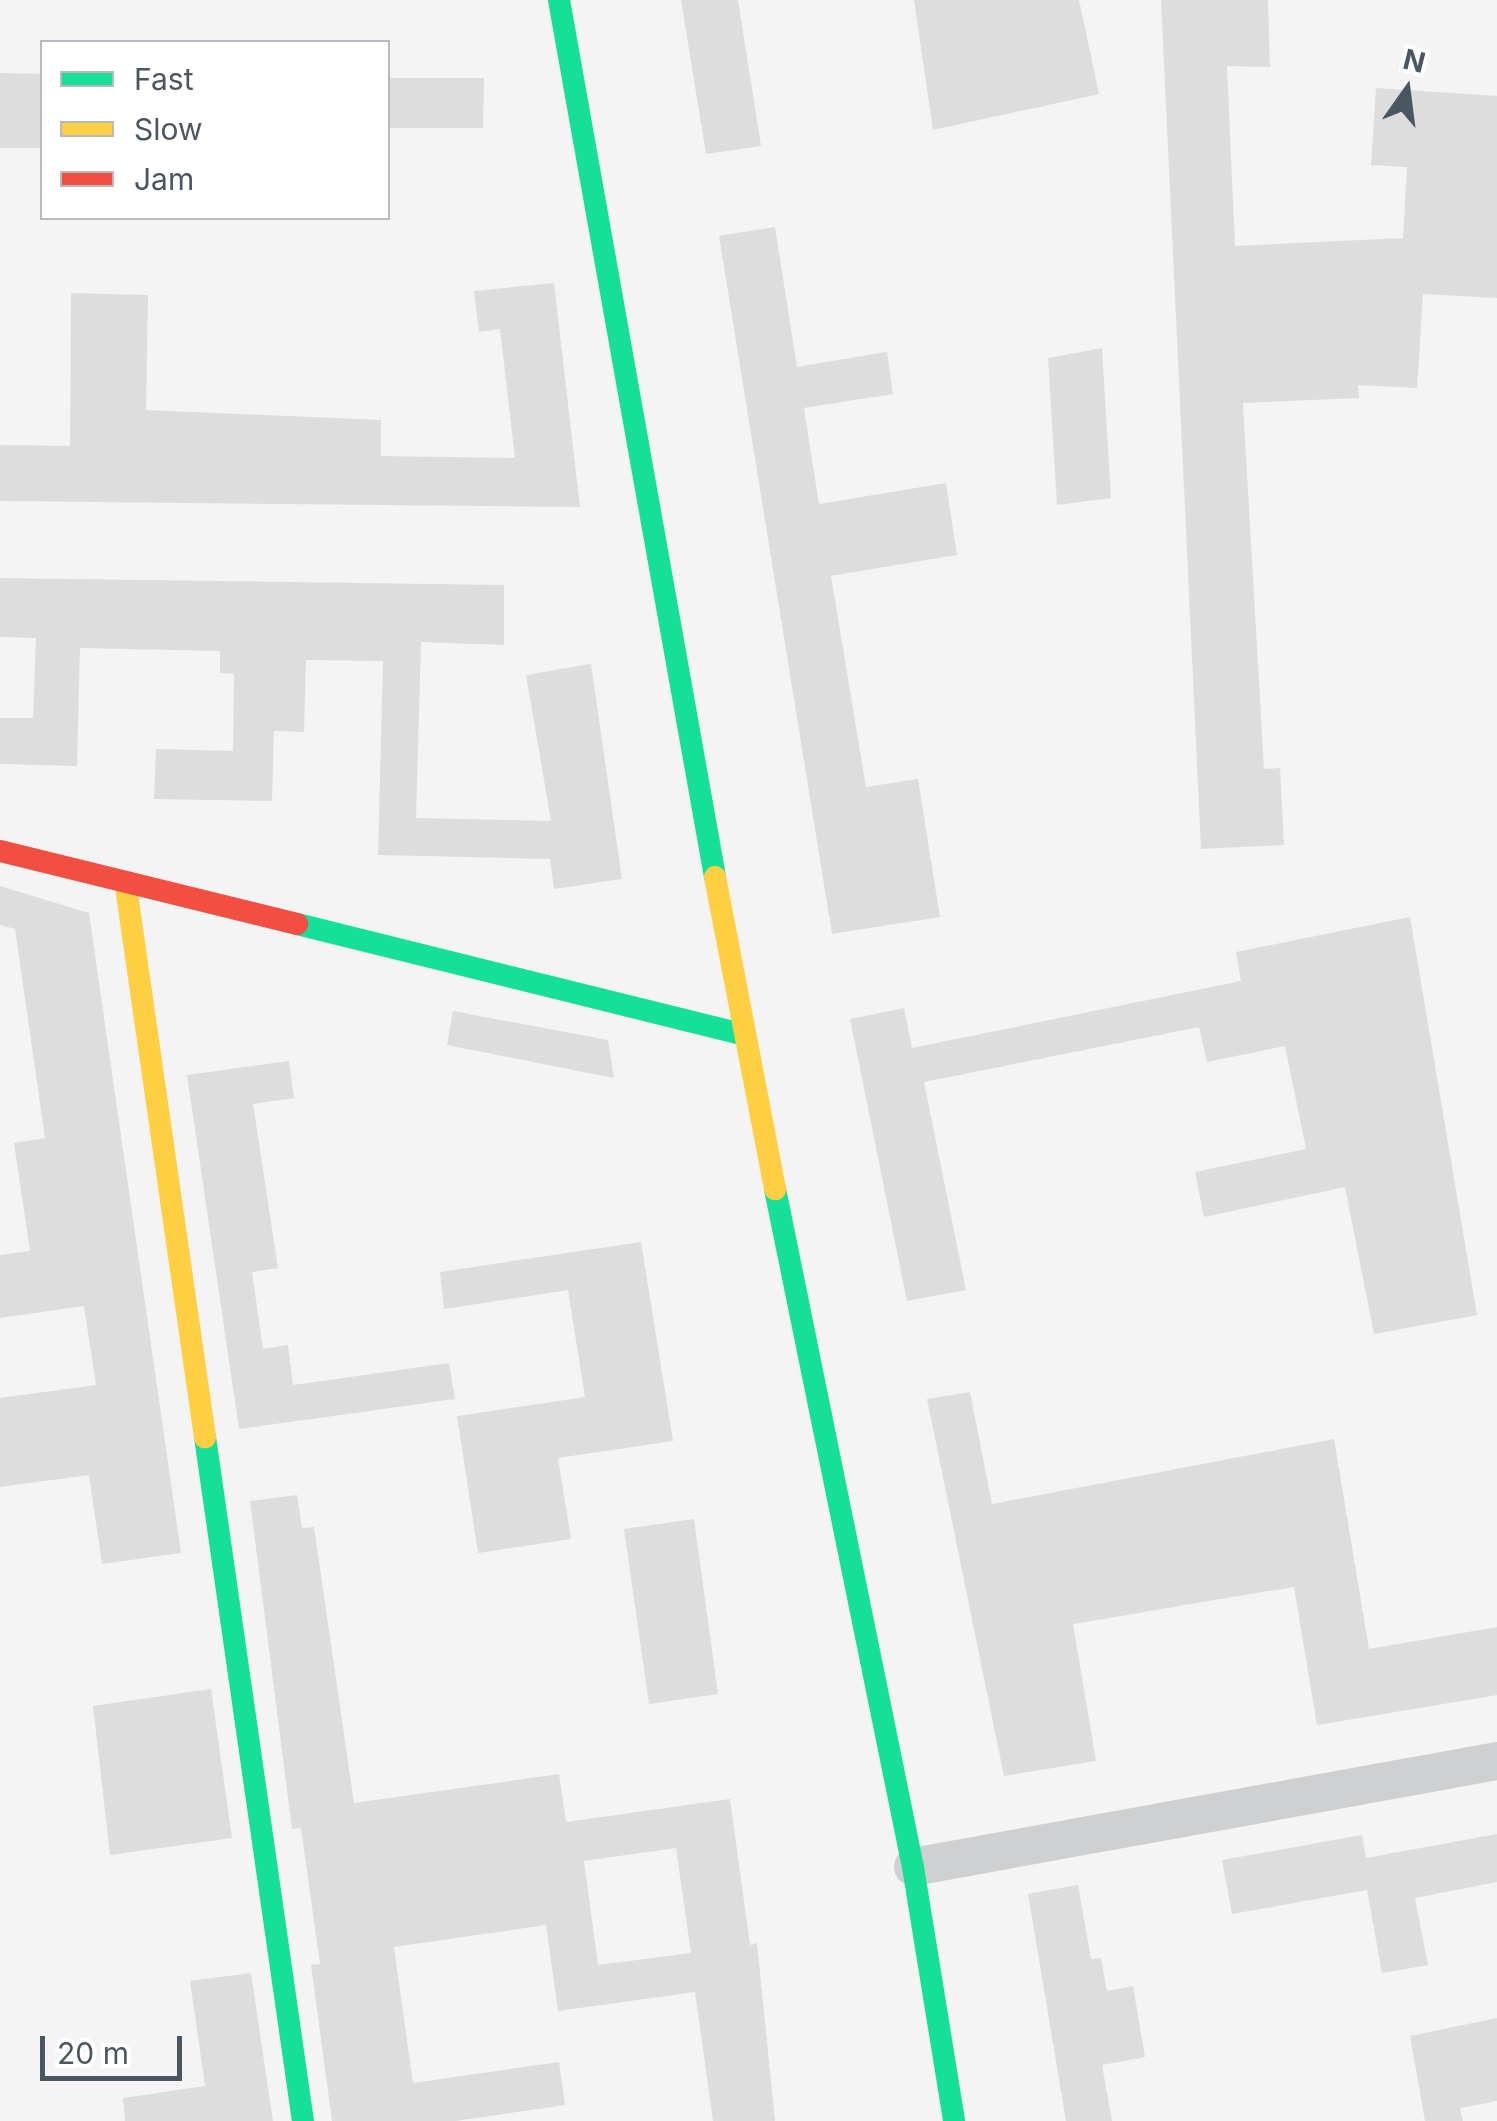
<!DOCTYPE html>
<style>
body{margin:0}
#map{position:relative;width:1497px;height:2121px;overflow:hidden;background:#f4f4f4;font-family:Inter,sans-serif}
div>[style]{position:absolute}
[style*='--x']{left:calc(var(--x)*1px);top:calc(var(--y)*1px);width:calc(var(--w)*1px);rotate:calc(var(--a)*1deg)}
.building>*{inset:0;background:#ddddde}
.street>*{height:38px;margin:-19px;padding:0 19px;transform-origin:19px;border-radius:19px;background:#ced0d2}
.fast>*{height:22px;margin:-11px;padding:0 11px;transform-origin:11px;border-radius:11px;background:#16e098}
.slow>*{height:22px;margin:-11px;padding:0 11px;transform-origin:11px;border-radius:11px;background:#ffcf43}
.jam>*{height:22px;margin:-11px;padding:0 11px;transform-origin:11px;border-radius:11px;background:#f24e42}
span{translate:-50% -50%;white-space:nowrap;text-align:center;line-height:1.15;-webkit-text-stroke:9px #fff;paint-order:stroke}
.legend{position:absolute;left:40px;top:40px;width:350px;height:180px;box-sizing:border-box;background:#fff;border:2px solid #b7bbc0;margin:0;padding:12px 18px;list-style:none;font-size:30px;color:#4a5661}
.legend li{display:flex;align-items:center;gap:20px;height:50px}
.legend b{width:50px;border:2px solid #b7bbc0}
.north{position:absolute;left:1357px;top:40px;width:100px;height:100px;-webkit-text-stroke:8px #fff;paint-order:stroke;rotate:14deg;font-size:28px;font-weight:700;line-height:40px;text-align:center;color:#4a5661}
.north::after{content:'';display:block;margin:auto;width:35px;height:45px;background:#4a5661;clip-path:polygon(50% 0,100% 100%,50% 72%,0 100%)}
.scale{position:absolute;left:40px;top:2036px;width:142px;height:45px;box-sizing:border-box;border:5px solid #4a5661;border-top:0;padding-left:12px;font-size:30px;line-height:35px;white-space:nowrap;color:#4a5661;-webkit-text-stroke:8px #fff;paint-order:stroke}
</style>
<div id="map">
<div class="building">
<div style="clip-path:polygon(681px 0,738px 0,761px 146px,706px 154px)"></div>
<div style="clip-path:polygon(914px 0,1079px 0,1099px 94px,933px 130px)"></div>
<div style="clip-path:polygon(1161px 0,1268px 0,1270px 67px,1227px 66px,1235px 246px,1403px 238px,1407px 167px,1371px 165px,1376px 88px,1497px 96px,1497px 298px,1423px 294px,1417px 388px,1358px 385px,1359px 398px,1243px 403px,1264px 769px,1280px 768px,1284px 845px,1201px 849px)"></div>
<div style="clip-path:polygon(0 73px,42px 74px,42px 148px,0 148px)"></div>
<div style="clip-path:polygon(388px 78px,484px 78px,483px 128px,388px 128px)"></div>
<div style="clip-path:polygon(775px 227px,797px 367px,887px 352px,893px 394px,804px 408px,819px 504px,946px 483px,957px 555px,831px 576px,866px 787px,918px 779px,940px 917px,832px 934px,719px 236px)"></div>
<div style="clip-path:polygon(554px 283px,580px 507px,0 501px,0 445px,70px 446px,71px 293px,148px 295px,146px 410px,381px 420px,381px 456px,515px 458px,500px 329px,479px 332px,474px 291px)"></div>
<div style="clip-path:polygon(1102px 348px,1111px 498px,1057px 505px,1048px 358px)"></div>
<div style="clip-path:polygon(0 578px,504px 585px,504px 645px,421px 642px,416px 818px,551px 821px,526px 675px,591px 664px,622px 879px,554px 889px,550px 859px,378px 855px,383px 661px,306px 660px,304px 732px,274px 731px,272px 801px,154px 799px,156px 749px,233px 751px,234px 674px,220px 673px,220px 651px,80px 648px,77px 766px,0 764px,0 718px,33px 718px,36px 638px,0 637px)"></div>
<div style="clip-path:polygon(0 886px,89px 913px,181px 1553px,102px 1564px,89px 1475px,0 1487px,0 1398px,96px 1385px,84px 1306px,0 1318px,0 1255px,30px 1251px,14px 1143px,45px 1138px,15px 929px,0 925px)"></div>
<div style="clip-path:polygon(1410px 917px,1477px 1315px,1374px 1334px,1345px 1187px,1204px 1217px,1195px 1172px,1306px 1149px,1285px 1046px,1207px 1062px,1199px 1027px,924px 1082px,966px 1290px,907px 1301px,850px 1019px,904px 1008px,912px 1048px,1241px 981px,1236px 952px)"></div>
<div style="clip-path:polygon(453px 1011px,608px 1040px,614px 1078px,447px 1045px)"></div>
<div style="clip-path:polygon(289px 1061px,294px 1098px,253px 1104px,278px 1268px,252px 1272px,263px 1349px,288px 1345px,293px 1385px,449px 1363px,455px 1399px,239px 1429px,187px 1075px)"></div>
<div style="clip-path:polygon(641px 1242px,673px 1441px,558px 1458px,571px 1539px,478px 1553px,457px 1416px,585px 1397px,568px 1290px,444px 1309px,440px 1272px)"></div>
<div style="clip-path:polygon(970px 1392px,992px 1504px,1334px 1439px,1369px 1649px,1497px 1627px,1497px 1695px,1317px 1725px,1294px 1587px,1215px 1600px,1073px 1624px,1096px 1761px,1004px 1776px,927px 1399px)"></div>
<div style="clip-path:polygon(evenodd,297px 1495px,302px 1528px,314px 1527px,354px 1803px,559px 1774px,566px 1822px,730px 1799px,750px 1945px,757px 1943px,775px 2121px,713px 2121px,695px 1992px,558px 2011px,546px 1925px,394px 1947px,413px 2083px,559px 2062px,565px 2105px,456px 2121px,332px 2121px,311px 1965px,320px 1964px,301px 1828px,292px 1829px,250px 1501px,297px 1495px,676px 1848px,691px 1953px,598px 1965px,584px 1861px,676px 1848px)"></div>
<div style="clip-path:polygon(694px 1519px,718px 1694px,649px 1704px,624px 1529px)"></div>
<div style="clip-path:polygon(211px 1689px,232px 1838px,110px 1855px,93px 1706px)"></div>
<div style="clip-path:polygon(1497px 1834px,1497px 1882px,1415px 1898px,1428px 1965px,1382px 1973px,1367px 1890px,1232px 1914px,1222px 1860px,1362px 1835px,1366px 1858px)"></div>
<div style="clip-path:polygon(1078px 1885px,1091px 1959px,1101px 1958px,1107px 1991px,1133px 1986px,1145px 2057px,1102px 2065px,1112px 2121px,1066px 2121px,1028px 1894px)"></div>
<div style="clip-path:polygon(251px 1973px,273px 2121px,125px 2121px,123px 2098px,205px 2086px,190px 1981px)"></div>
<div style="clip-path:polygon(1497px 2018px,1497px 2101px,1460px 2108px,1463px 2121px,1425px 2121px,1410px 2036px)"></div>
</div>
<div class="street">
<div style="--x:913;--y:1867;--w:594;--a:-10.29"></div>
</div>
<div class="fast">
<div style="--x:559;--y:0;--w:891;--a:79.91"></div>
<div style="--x:297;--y:924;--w:459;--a:13.9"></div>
<div style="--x:775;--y:1189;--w:692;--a:78.5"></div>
<div style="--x:913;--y:1867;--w:257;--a:80.8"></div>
<div style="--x:205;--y:1437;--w:691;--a:81.85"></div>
</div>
<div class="slow">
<div style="--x:715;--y:877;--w:318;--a:79.1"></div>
<div style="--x:126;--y:887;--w:556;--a:81.83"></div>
</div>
<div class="jam">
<div style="--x:0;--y:851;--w:306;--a:13.8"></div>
</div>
<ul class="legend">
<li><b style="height:12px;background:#16e098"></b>Fast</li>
<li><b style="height:12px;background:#ffcf43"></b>Slow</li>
<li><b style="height:12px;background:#f24e42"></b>Jam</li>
</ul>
<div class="north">N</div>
<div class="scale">20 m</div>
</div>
